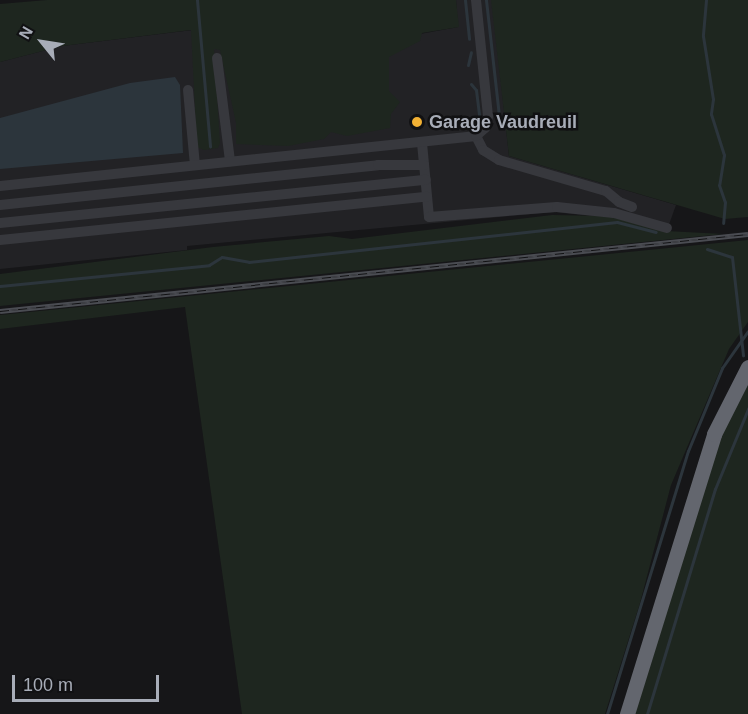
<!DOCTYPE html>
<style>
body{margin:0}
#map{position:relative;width:748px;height:714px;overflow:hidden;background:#161618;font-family:Arial,sans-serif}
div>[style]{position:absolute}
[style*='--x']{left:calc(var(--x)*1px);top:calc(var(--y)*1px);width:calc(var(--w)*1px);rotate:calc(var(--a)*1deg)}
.built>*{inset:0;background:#222225}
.green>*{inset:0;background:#1e261f}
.water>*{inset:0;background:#2c353c}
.stream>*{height:3px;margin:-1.5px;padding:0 1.5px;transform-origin:1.5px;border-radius:1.5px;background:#2c353c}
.minor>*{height:10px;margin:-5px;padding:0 5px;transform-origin:5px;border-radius:5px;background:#37383d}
.highway>*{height:15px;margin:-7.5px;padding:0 7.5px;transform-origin:7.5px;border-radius:7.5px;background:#63666e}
.rail>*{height:5px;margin-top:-2.5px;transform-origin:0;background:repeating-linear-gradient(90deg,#111113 0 9px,#4a4c52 0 18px);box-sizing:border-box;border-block:2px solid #4a4c52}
.dots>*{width:16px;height:16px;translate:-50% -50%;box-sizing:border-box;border:3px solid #111113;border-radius:50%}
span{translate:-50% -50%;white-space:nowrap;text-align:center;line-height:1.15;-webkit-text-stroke:5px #111113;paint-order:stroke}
.poi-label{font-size:18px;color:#a8adb8;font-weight:700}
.left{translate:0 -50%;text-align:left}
.north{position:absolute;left:12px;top:12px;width:60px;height:60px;-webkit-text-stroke:4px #111113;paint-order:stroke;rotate:300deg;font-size:16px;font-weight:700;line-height:24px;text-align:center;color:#a8adb8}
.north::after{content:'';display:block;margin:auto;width:21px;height:27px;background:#a8adb8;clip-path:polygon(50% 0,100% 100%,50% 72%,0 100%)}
.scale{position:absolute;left:12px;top:675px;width:147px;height:27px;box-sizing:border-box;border:3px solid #a8adb8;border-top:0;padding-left:8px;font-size:18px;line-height:21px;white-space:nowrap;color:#a8adb8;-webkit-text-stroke:4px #111113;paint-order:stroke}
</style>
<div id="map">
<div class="built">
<div style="clip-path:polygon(456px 0,492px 0,509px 156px,676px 205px,667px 230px,628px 220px,554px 212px,187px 246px,187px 250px,0 269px,0 62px,62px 46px,298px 17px,415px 35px,458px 27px)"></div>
</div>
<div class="green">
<div style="clip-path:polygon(47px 0,456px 0,459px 27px,422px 33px,420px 41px,389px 57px,389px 91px,400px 102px,391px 114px,390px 128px,347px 136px,331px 132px,324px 139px,288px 146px,236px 144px,236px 123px,220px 50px,214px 49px,220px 143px,218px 148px,204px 150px,197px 147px,191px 30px,62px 46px,0 62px,0 4px)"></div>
<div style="clip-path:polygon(491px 0,748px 0,748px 217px,725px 219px,509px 156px)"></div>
<div style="clip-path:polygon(552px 215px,607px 216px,666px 231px,723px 234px,0 306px,0 274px,213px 247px,329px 236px,352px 239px)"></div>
<div style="clip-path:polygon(748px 240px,748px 322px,729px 349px,671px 485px,640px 603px,605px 714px,242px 714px,185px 307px,0 329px,0 315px)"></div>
<div style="clip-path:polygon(748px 383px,748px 714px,635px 714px,721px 436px)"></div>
</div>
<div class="water">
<div style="clip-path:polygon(175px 77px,180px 85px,183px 153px,0 169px,0 118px,130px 83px)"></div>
</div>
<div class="stream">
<div style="--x:197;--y:0;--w:147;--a:84.9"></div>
<div style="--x:465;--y:0;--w:39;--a:84"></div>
<div style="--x:486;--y:0;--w:126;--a:83.6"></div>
<div style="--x:706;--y:0;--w:36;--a:95"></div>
<div style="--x:703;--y:36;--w:64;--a:81"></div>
<div style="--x:713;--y:99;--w:15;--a:98"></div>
<div style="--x:711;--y:114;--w:43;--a:72.4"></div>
<div style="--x:724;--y:155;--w:30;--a:99"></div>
<div style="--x:719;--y:185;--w:18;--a:71"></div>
<div style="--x:725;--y:202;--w:21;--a:95"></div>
<div style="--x:468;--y:65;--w:13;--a:-77"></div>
<div style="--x:471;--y:84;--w:8;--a:50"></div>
<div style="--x:476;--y:90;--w:26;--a:83"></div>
<div style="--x:707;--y:249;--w:26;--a:18"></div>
<div style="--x:732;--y:257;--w:99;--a:83.6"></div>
<div style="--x:222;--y:257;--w:27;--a:10"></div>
<div style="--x:249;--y:262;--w:370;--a:-6.2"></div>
<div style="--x:617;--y:222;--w:40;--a:14.4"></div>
<div style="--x:0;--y:286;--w:210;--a:-5.7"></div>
<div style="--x:209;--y:265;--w:15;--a:-32"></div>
<div style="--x:607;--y:714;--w:275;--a:-72.9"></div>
<div style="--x:688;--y:451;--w:90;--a:-67.7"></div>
<div style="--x:722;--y:368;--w:45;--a:-54.9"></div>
<div style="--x:647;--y:714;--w:235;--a:-73.2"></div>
<div style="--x:715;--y:489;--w:87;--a:-67.6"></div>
</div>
<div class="minor">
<div style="--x:217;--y:58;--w:104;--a:82.8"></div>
<div style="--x:188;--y:90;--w:75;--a:84.7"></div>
<div style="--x:476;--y:136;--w:16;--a:63"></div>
<div style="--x:483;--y:150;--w:19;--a:32"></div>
<div style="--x:499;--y:160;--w:111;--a:16.2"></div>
<div style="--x:606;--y:191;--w:17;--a:40"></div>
<div style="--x:619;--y:202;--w:14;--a:21"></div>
<div style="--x:422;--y:143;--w:74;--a:84.6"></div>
<div style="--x:429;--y:217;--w:128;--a:-4.5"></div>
<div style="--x:557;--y:207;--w:57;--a:6"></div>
<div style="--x:614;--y:213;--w:55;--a:15.8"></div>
<div style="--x:0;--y:186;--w:479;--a:-6"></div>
<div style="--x:476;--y:136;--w:12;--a:-42"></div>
<div style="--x:485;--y:128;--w:12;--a:-76"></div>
<div style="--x:488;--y:116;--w:117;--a:-95.9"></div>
<div style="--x:0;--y:205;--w:380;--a:-6"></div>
<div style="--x:378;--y:165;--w:46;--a:0"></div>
<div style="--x:0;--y:223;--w:428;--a:-5.8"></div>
<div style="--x:0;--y:240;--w:429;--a:-5.8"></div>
</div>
<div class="highway">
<div style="--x:627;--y:714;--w:293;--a:-72.7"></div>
<div style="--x:714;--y:434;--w:75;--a:-63.1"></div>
</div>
<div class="rail">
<div style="--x:0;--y:311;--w:752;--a:-5.88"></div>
</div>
<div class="dots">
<div style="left:417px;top:122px;background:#f2b134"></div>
</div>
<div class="poi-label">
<span class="left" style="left:429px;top:122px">Garage Vaudreuil</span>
</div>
<div class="north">N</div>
<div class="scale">100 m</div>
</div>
